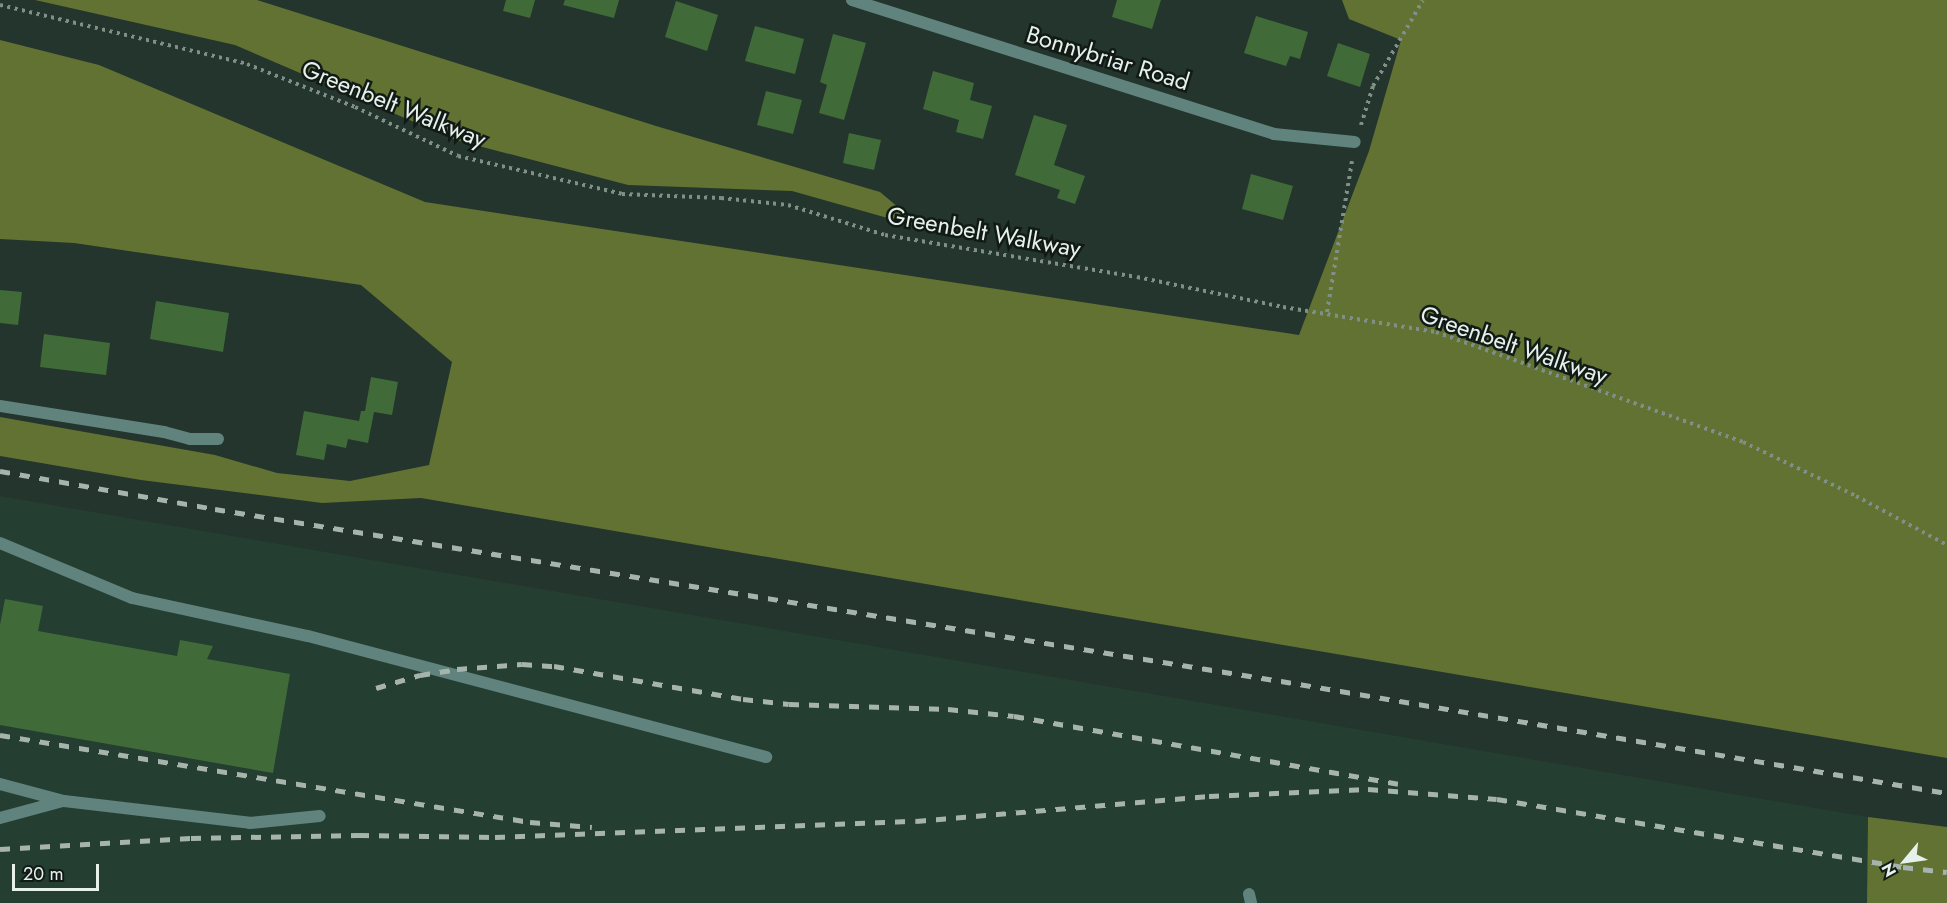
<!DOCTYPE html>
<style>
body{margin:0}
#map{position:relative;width:1947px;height:903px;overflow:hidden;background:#23352c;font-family:Jost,sans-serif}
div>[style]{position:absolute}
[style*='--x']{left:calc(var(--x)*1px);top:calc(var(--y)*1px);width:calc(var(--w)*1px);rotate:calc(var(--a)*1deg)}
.built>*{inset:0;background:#243e31}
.forest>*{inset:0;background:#627232}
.building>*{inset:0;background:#406b39}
.path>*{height:4px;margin-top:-2px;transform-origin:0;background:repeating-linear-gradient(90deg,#808f87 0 3px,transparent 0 7.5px)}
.service>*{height:12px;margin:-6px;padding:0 6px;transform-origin:6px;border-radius:6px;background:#60837d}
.minor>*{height:12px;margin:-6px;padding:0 6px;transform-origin:6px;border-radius:6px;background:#60837d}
.rail>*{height:4.5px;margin-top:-2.25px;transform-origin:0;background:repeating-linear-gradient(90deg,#a7b4ad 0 10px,transparent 0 20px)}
span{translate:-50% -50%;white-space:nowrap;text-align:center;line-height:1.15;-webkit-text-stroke:5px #121a16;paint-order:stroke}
.street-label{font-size:24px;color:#e6f1eb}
.north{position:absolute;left:1875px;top:831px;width:60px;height:60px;-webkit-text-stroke:4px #121a16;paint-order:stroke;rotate:241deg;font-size:16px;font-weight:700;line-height:24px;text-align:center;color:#e6f1eb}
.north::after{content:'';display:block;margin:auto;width:21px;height:27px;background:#e6f1eb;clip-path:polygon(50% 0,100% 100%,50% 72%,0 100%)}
.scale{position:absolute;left:12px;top:864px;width:87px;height:27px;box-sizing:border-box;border:3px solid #e6f1eb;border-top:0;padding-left:8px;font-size:18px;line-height:21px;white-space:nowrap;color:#e6f1eb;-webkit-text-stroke:4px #121a16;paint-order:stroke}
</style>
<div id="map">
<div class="built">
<div style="clip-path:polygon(0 496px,1868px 817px,1867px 903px,0 903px)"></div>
</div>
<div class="forest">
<div style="clip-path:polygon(35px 0,257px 0,656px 126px,880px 192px,923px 228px,792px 191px,628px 185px,456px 140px,235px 45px)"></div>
<div style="clip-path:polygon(1342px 0,1947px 0,1947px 758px,421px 498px,322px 503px,141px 480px,0 456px,0 417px,215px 455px,277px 473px,350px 481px,429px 465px,452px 362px,361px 285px,74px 243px,0 239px,0 40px,99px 65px,425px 202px,1299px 335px,1369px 151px,1401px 40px,1349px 19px)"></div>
<div style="clip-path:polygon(1868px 817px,1947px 827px,1947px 903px,1867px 903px)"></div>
</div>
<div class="building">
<div style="clip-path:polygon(506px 0,535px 0,530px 18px,503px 11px)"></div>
<div style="clip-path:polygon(565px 0,619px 0,614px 18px,563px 5px)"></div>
<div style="clip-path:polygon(1117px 0,1161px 0,1152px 29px,1112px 17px)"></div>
<div style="clip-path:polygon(676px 1px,718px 15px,707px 51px,665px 37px)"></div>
<div style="clip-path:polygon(1256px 16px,1308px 32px,1300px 59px,1290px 56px,1286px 66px,1244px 53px)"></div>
<div style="clip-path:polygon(755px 26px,804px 39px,795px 74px,745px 61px)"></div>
<div style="clip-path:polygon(833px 34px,866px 43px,844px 120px,819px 113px,827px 85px,820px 82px)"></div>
<div style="clip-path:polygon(1338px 43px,1370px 54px,1360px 87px,1327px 76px)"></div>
<div style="clip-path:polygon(933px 71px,974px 83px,970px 100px,992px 106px,983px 139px,956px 132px,959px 120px,923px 109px)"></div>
<div style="clip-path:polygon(766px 91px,802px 100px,793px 134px,757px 125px)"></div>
<div style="clip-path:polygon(1034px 115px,1067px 125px,1054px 165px,1085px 176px,1075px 204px,1057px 198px,1060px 190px,1015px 175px)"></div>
<div style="clip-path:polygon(849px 133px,881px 140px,874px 170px,843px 163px)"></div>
<div style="clip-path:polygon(1251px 174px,1293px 186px,1283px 220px,1242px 209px)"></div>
<div style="clip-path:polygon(0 290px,22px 292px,18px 325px,0 323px)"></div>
<div style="clip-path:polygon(156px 301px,229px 313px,223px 352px,150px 339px)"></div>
<div style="clip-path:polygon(44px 334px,110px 343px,106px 375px,40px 367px)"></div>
<div style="clip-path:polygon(371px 377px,398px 382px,392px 415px,374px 412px,368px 443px,348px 439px,346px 448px,327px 444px,324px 460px,296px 455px,304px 411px,359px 421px,361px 411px,365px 411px)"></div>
<div style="clip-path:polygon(5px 599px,43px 606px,38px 631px,177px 656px,180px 640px,213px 646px,207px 659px,290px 674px,273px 773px,0 725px,0 625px)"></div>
</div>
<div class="path">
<div style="--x:0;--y:5;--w:254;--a:13.4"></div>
<div style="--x:247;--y:64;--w:116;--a:21.7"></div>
<div style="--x:355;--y:107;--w:114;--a:25.4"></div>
<div style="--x:458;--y:156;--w:168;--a:13"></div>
<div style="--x:622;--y:194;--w:99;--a:2.3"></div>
<div style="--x:721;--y:198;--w:67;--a:6"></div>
<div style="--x:788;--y:205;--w:102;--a:17.2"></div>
<div style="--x:885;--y:235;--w:255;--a:9.5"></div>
<div style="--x:1137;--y:277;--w:149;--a:11.6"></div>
<div style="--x:1283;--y:307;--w:155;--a:9.3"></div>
<div style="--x:1436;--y:332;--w:326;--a:19.7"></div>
<div style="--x:1743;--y:442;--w:125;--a:25.5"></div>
<div style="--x:1856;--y:496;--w:103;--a:28.3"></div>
<div style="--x:1361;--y:125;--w:41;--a:-72.9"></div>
<div style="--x:1373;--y:86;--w:99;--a:-59.8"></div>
<div style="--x:1327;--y:312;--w:153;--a:-80.6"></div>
</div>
<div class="service">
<div style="--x:0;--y:543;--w:143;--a:22.6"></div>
<div style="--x:132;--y:598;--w:180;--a:12.2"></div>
<div style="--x:308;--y:636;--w:474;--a:14.8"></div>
<div style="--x:0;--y:784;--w:66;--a:14.9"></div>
<div style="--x:64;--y:801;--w:187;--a:6.7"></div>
<div style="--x:250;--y:823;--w:70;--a:-5.7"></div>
<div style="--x:0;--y:818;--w:65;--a:-15.1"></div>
</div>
<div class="minor">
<div style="--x:852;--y:0;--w:443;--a:17.6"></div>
<div style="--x:1274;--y:134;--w:81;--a:5.6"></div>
<div style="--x:0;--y:406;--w:166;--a:9"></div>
<div style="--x:164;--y:432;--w:27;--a:15"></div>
<div style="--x:190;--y:439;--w:28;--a:0"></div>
<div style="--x:1249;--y:894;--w:9;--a:77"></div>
</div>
<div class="rail">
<div style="--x:0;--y:471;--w:218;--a:10"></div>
<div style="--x:215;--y:509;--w:1080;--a:9.17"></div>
<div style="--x:1281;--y:681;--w:675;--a:9.55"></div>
<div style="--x:376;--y:688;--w:46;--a:-16.5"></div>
<div style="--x:420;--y:675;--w:37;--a:-9"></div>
<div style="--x:457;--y:669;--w:65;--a:-4.4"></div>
<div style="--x:522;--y:664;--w:32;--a:4"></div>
<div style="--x:554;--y:666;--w:192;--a:9.9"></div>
<div style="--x:743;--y:699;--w:46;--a:6.2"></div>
<div style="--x:789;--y:704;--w:159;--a:1.8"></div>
<div style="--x:948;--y:709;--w:66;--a:6.1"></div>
<div style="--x:1014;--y:716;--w:390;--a:10"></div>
<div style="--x:0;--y:735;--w:537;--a:9.32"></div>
<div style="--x:530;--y:822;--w:62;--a:4.6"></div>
<div style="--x:0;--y:849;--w:191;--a:-3.3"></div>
<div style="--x:191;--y:838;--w:168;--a:-1"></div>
<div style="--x:359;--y:835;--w:136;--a:0.8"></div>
<div style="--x:495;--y:837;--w:421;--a:-2.2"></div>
<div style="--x:916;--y:821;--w:294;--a:-4.9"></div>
<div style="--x:1209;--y:796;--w:159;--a:-2.5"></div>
<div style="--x:1368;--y:789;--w:129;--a:4.4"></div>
<div style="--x:1497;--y:799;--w:412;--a:9.5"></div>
<div style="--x:1903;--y:867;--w:44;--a:6.5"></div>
</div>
<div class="street-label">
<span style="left:1108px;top:58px;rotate:17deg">Bonnybriar Road</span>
<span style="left:394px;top:104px;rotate:22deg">Greenbelt Walkway</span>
<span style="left:984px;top:232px;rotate:10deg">Greenbelt Walkway</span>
<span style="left:1514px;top:345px;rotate:19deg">Greenbelt Walkway</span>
</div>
<div class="north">N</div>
<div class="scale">20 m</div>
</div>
